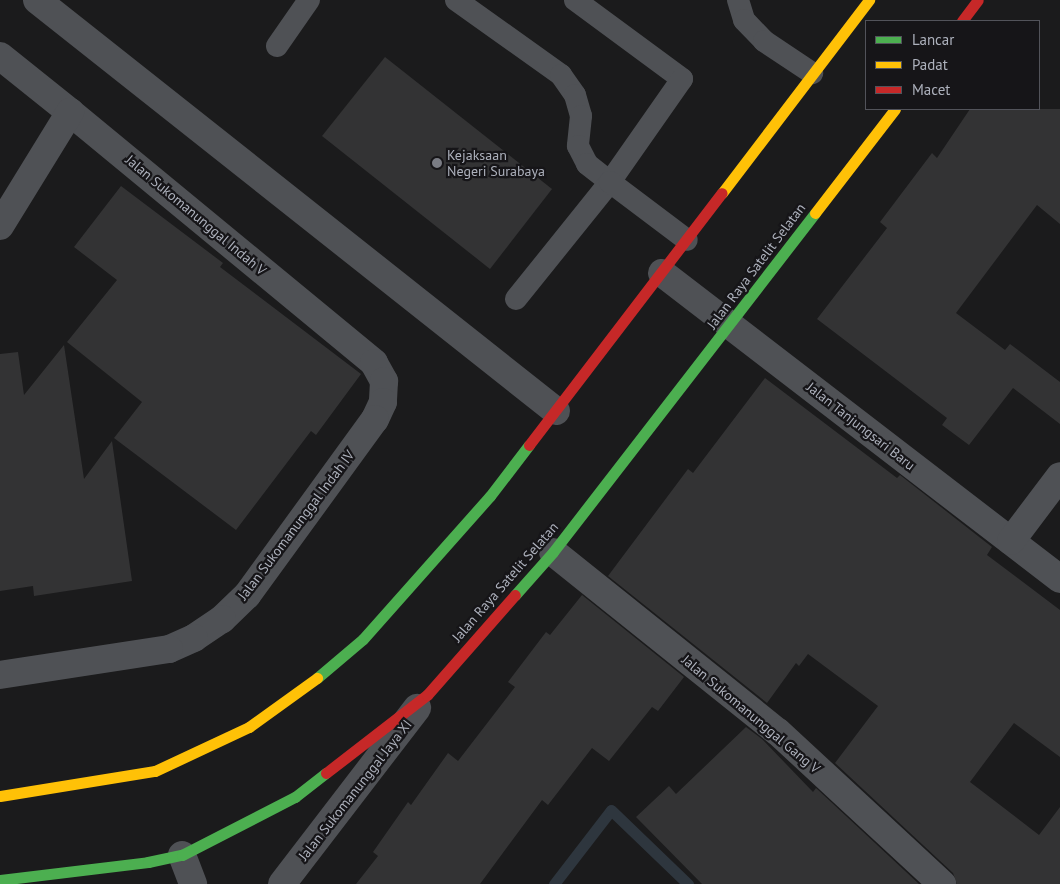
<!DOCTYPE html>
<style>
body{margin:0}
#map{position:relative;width:1060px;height:884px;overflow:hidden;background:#1b1b1c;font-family:"PT Sans",sans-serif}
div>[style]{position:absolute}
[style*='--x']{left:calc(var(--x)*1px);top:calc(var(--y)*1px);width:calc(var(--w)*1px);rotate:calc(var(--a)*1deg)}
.stream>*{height:11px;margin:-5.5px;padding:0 5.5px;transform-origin:5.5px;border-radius:5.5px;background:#2e363e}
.building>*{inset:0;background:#333334}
.lane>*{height:22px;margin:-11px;padding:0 11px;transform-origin:11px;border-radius:11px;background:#4f5155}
.street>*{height:28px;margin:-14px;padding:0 14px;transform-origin:14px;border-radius:14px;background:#4f5155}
.fast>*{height:11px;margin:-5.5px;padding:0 5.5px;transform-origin:5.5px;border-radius:5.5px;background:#4caf50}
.slow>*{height:11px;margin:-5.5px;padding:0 5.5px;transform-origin:5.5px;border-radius:5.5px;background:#ffc107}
.jam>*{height:11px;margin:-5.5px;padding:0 5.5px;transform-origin:5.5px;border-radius:5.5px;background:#c62828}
.dots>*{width:14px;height:14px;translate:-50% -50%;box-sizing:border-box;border:2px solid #161518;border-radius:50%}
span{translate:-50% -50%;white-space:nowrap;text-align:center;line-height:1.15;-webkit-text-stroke:4.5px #161518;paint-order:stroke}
.poi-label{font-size:14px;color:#adb1bc}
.left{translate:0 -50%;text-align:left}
.street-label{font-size:14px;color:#adb1bc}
.legend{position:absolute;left:865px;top:20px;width:175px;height:90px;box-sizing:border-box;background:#161518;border:1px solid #52535a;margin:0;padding:6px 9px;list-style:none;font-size:15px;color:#adb1bc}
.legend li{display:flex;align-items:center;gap:10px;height:25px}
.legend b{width:25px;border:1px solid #52535a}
</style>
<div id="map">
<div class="stream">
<div style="--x:554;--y:884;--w:93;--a:-52.4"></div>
<div style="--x:611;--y:810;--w:107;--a:43.9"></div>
</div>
<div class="building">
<div style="clip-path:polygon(385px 57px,552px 189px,490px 269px,322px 136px)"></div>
<div style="clip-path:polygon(970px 109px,1060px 109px,1060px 224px,1037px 205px,956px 313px,1005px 350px,1010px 344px,1060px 382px,1060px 424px,1013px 388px,969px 445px,942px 425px,947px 418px,817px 319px,887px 228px,880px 222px,932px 153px,937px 158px)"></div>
<div style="clip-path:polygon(121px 186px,223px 263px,220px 267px,361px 374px,316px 435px,311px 431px,236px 530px,114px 438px,142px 402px,67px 342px,117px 280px,74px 247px)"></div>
<div style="clip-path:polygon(64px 345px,84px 479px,112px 441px,132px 581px,34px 596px,33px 586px,0 591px,0 354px,18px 352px,24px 395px)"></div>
<div style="clip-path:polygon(765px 378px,897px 478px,900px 475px,992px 547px,987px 555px,1060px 610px,1060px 757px,1014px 723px,970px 782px,1039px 835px,1060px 807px,1060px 884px,957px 884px,953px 873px,835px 763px,878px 706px,808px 654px,799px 666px,796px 663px,767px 703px,608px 576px,688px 469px,693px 473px)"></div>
<div style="clip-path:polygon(582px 595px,684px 677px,658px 711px,652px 707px,609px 761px,592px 748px,548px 805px,542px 800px,480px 884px,356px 884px,378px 856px,373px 852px,408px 802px,411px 805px,448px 753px,458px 761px,515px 687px,508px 682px,546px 632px,550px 635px)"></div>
<div style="clip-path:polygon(746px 727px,762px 739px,813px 792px,816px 788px,919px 884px,702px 884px,636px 817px,669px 786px,676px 794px)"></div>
</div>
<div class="lane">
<div style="--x:456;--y:0;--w:129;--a:35.5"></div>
<div style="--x:561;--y:75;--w:24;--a:55"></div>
<div style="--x:575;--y:95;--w:22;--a:74"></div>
<div style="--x:581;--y:116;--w:30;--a:96"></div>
<div style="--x:578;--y:146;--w:20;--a:63"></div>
<div style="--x:587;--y:164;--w:29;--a:38"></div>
<div style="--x:610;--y:182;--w:150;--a:128.8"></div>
<div style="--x:575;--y:0;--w:133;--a:36.4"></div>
<div style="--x:682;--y:79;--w:126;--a:125"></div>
<div style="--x:610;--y:182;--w:96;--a:37"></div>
<div style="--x:738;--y:0;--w:21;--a:73"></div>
<div style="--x:744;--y:20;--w:29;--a:46"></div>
<div style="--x:764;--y:41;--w:58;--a:33.7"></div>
<div style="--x:277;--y:46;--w:56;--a:-55.2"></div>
</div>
<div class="street">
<div style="--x:37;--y:0;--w:662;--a:38.38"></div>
<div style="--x:0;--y:56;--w:90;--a:38.7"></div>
<div style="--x:70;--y:112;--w:394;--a:39.5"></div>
<div style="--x:374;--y:363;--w:21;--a:61"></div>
<div style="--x:384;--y:381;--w:21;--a:93"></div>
<div style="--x:383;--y:402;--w:19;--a:115"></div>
<div style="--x:375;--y:419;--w:218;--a:126"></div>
<div style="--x:247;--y:595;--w:35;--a:136"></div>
<div style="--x:222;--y:619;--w:34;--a:146"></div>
<div style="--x:194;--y:638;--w:27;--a:156"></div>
<div style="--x:169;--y:649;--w:171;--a:171.3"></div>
<div style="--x:0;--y:226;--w:134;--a:-58.4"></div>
<div style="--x:662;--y:273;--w:502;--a:37.55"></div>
<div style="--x:1011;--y:541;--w:81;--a:-53"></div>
<div style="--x:553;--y:552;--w:288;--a:38.7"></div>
<div style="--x:778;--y:732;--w:224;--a:42.8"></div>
<div style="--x:182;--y:855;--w:31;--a:69"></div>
<div style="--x:282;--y:884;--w:222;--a:-52.5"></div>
</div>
<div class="fast">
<div style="--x:515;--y:595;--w:57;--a:-48.5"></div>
<div style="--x:553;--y:552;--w:428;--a:-52.3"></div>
<div style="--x:317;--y:678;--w:60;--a:-40.3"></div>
<div style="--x:363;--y:639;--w:191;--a:-48.4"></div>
<div style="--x:490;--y:496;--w:64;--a:-52.6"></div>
<div style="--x:0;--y:880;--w:149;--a:-6.9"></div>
<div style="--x:148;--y:862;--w:35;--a:-12"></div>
<div style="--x:182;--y:855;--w:127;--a:-27.2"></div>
<div style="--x:295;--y:797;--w:39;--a:-38"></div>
</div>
<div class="slow">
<div style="--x:722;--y:193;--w:243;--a:-52.7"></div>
<div style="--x:815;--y:213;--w:131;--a:-52.4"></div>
<div style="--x:0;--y:796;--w:157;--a:-9.2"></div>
<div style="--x:155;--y:771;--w:104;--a:-25.1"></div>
<div style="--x:249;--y:727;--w:84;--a:-35.8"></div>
</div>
<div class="jam">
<div style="--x:962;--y:21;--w:26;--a:-53"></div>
<div style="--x:529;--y:445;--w:317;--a:-52.6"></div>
<div style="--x:326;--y:773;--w:128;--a:-37.7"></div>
<div style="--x:427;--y:695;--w:133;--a:-48.7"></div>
</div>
<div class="dots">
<div style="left:437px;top:163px;background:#7a7c84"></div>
</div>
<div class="poi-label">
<span class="left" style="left:447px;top:163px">Kejaksaan<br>Negeri Surabaya</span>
</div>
<div class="street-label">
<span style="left:196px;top:215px;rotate:40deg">Jalan Sukomanunggal Indah V</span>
<span style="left:756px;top:266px;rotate:-53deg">Jalan Raya Satelit Selatan</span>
<span style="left:861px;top:426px;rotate:38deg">Jalan Tanjungsari Baru</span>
<span style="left:296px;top:525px;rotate:-53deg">Jalan Sukomanunggal Indah IV</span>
<span style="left:505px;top:582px;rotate:-49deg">Jalan Raya Satelit Selatan</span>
<span style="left:751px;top:714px;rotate:40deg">Jalan Sukomanunggal Gang V</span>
<span style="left:355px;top:790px;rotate:-52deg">Jalan Sukomanunggal Jaya XI</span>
</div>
<ul class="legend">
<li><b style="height:6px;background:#4caf50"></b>Lancar</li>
<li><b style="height:6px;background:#ffc107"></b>Padat</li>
<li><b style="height:6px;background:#c62828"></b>Macet</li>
</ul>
</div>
